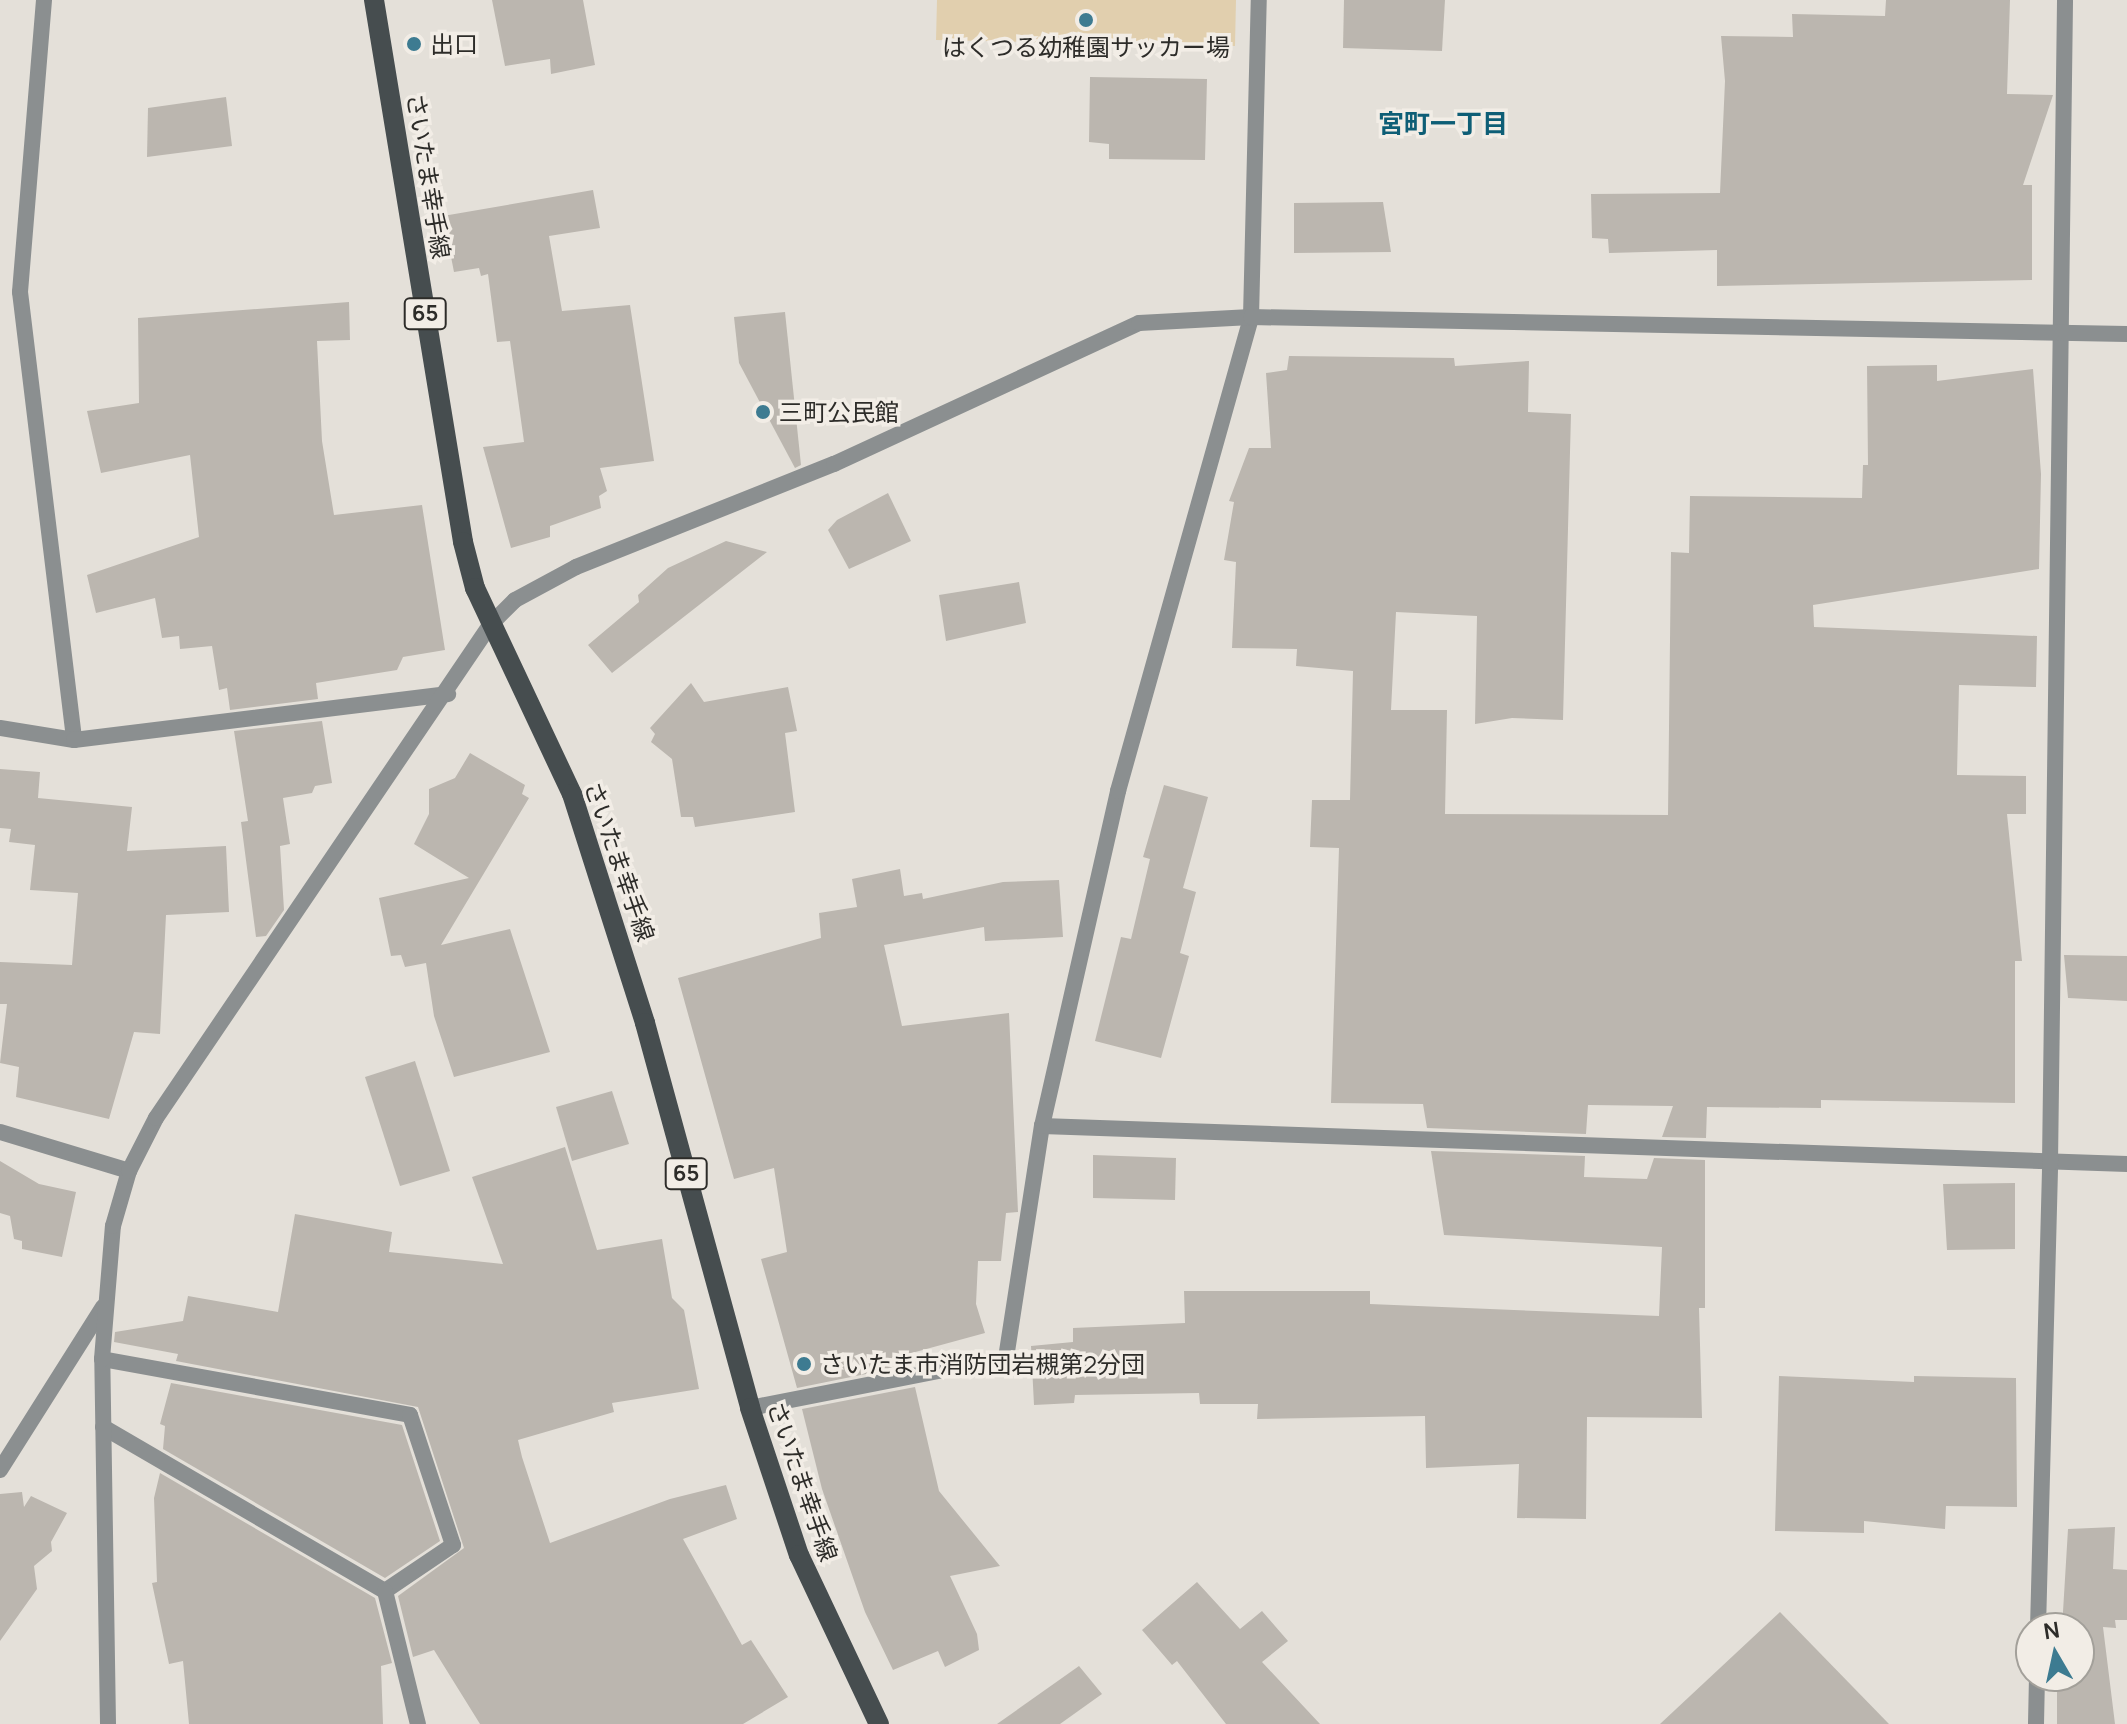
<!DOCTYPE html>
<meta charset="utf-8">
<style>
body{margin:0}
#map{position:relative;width:2127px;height:1724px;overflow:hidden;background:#e4e0d9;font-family:Manrope,"Noto Sans JP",sans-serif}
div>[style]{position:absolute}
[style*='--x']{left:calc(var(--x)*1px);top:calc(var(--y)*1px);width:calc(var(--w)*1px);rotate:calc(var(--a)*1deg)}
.green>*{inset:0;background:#e1cfae}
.building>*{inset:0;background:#bbb6af}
.minor>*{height:16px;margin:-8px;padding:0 8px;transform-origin:8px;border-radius:8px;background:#8b8f90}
.tertiary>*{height:16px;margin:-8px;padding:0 8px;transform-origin:8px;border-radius:8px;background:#8b8f90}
.primary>*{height:20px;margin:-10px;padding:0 10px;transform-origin:10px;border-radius:10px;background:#464d4f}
.dots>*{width:22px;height:22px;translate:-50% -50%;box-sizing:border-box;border:4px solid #f2ede6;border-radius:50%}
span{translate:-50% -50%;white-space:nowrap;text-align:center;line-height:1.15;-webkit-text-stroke:7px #f2ede6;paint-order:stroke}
.shield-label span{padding:2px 6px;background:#f2ede6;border:2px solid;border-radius:6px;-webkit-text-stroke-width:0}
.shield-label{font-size:22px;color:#2d2c29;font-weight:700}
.poi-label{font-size:24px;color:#2d2c29}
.left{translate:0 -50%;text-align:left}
.street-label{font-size:24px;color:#2d2c29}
.neighbourhood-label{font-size:26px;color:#0e5e76;font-weight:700}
.north{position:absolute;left:2015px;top:1612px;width:80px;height:80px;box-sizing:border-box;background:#f2ede6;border:2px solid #a3a09a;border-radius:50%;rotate:351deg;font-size:22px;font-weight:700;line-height:32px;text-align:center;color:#2d2c29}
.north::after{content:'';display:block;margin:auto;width:28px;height:36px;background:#3d7b91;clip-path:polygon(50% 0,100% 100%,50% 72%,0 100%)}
</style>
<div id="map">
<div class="green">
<div style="clip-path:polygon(937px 0,1236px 0,1235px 46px,936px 40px)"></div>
</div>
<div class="building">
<div style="clip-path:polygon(492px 0,583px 0,595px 65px,551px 74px,550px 59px,505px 66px)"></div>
<div style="clip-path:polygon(1344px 0,1445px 0,1442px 51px,1343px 48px)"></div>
<div style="clip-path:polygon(1886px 0,2010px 0,2007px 94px,2053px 95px,2023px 185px,2032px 185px,2032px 280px,1717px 286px,1717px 250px,1609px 253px,1608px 239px,1592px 238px,1591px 194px,1720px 193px,1725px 81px,1721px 36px,1793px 37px,1792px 14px,1885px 16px)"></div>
<div style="clip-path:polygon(1090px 77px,1207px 79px,1205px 160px,1109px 159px,1109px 144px,1089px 142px)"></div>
<div style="clip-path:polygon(226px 97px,232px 146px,147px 157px,148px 108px)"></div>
<div style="clip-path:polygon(593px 190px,600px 228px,549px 236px,562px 311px,630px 305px,654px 461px,600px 468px,607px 491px,599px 496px,601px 508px,550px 526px,550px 537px,511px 548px,483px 447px,524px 442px,510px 341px,497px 342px,488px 274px,481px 276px,479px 268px,454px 272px,443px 216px)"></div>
<div style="clip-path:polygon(1383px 202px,1391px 252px,1294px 253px,1294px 203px)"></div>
<div style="clip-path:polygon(349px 302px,350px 340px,317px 341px,322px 441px,334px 515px,422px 505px,445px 650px,403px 657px,397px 670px,316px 683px,318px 699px,230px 710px,227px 688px,219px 690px,212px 646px,180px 649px,179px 636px,162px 638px,155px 598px,96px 613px,87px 575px,199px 537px,190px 455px,101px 473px,87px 411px,139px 403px,138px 318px)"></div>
<div style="clip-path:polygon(785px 312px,801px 465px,795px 468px,739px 363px,734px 317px)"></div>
<div style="clip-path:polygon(1289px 356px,1454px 358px,1455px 366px,1529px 361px,1528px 412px,1571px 414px,1563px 720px,1512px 718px,1475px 724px,1477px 616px,1396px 612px,1391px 710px,1447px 710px,1445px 814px,1668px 815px,1671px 552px,1689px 553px,1690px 496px,1862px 498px,1863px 465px,1868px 465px,1867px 366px,1937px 365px,1937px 381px,2033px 369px,2041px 474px,2039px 569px,1813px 605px,1814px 627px,2037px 636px,2036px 687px,1959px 685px,1957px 775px,2026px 776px,2026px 814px,2007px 814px,2022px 961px,2015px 961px,2015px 1103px,1821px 1100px,1821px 1108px,1707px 1107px,1706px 1138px,1662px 1137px,1673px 1106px,1588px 1105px,1586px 1134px,1427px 1128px,1423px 1104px,1331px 1103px,1339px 848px,1310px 847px,1312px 800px,1350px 800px,1353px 671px,1296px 666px,1297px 649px,1232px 648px,1236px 562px,1224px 560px,1234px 502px,1229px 501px,1249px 448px,1271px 448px,1266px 373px,1287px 370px)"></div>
<div style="clip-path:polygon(888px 493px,911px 541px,849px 569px,828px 530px,837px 520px)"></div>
<div style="clip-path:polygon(726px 541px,767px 552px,612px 673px,588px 645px,639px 602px,638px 595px,668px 568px)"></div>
<div style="clip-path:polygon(1019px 582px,1026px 623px,946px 641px,939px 595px)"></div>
<div style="clip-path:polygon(691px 683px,704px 702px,788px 687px,797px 731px,785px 733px,795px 812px,695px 827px,693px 817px,681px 817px,672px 759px,651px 742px,655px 734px,650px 728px)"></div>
<div style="clip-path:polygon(322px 721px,332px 783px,315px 786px,312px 793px,283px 798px,290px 844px,280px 846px,284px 910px,266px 936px,256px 937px,241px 822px,248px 821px,234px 731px)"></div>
<div style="clip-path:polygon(470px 753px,525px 785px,522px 794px,529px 798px,441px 945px,510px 929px,550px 1052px,454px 1077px,434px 1016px,426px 963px,405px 967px,401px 955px,391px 956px,379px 898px,469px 878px,414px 844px,429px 814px,429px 789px,455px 778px)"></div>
<div style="clip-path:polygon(0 769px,40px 772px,38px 798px,132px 807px,127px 851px,226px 846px,229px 912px,166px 915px,160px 1034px,134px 1032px,109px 1119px,16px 1097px,19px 1067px,0 1063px,7px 1004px,0 1004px,0 962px,72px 965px,78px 893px,30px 890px,35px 845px,9px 842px,11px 829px,0 828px)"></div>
<div style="clip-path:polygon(1164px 785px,1208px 797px,1183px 888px,1196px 892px,1180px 953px,1189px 956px,1161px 1058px,1095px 1041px,1121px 937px,1131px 939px,1150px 859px,1143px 857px)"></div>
<div style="clip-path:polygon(900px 869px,904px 896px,922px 893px,923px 899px,1003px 882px,1059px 880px,1063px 937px,985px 941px,984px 927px,884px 945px,902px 1026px,1009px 1013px,1018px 1212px,1006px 1213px,1001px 1261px,978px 1261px,976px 1304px,985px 1333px,908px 1354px,910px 1365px,797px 1388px,761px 1259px,787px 1252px,774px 1168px,734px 1179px,678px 978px,821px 938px,819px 913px,857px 907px,852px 879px)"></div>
<div style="clip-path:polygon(2064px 955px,2127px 956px,2127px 1001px,2068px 998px)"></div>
<div style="clip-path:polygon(415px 1061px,450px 1171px,400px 1186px,365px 1077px)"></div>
<div style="clip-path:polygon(612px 1091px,629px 1144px,572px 1161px,556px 1107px)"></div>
<div style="clip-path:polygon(565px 1147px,597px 1250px,662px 1239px,672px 1298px,684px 1310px,699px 1389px,612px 1403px,614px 1412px,518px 1440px,522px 1457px,550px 1543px,670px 1499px,726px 1485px,737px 1519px,683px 1539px,742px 1645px,751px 1640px,788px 1697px,743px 1724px,480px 1724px,434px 1650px,413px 1657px,398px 1596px,464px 1548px,418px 1407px,176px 1361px,178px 1354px,114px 1342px,115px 1332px,183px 1321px,188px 1296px,278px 1312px,295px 1214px,392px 1232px,389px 1252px,503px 1264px,472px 1177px)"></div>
<div style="clip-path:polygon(1431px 1151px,1585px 1156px,1584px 1177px,1647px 1179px,1654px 1158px,1705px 1160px,1705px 1308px,1699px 1308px,1702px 1418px,1587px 1417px,1586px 1519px,1517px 1518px,1519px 1464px,1426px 1468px,1425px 1416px,1257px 1419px,1258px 1404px,1200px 1404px,1199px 1393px,1075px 1395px,1074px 1403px,1034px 1405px,1031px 1346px,1073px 1342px,1073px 1328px,1185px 1323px,1184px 1291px,1370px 1291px,1370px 1304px,1659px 1316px,1662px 1247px,1444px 1235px)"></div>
<div style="clip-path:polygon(1093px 1155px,1176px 1158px,1175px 1200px,1093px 1198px)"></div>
<div style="clip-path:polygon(0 1161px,39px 1184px,76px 1192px,62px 1257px,22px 1249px,22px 1241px,14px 1239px,10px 1216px,0 1213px)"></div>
<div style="clip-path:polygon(2015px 1183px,2015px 1249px,1947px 1250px,1943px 1184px)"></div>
<div style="clip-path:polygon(1779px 1376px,1914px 1382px,1914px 1376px,2016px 1378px,2017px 1507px,1946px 1506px,1945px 1529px,1864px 1521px,1864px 1533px,1775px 1531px)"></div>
<div style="clip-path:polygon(171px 1383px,402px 1425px,440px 1541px,385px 1578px,163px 1449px,165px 1426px,160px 1424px)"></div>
<div style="clip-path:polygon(915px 1387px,939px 1491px,1000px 1566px,950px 1576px,977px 1634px,979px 1650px,945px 1667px,938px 1651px,893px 1670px,865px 1612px,822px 1489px,802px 1409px)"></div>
<div style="clip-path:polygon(160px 1473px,375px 1598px,392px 1663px,381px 1666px,383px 1724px,189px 1724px,183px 1661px,169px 1664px,152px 1583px,157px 1582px,154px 1498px)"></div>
<div style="clip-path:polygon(22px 1492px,24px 1507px,31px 1496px,67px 1513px,51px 1542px,52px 1551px,34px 1566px,37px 1589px,0 1641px,0 1494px)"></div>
<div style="clip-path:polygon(2115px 1527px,2113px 1569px,2127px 1570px,2127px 1620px,2115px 1620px,2116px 1628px,2103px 1627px,2115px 1724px,2057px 1724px,2057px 1676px,2079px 1676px,2079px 1628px,2062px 1628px,2068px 1529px)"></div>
<div style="clip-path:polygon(1197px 1582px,1240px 1629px,1262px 1611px,1288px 1641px,1262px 1662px,1320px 1724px,1226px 1724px,1177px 1661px,1172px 1665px,1142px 1630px)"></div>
<div style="clip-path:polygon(1780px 1612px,1889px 1724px,1660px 1724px)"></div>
<div style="clip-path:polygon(1079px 1666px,1102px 1694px,1060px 1724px,997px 1724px)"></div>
</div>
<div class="minor">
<div style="--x:44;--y:0;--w:293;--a:94.7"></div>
<div style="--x:20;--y:292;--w:451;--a:83.1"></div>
<div style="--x:0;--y:728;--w:75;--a:9.2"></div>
<div style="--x:74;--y:740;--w:377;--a:-7"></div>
<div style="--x:1042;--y:1126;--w:1086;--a:2.01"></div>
<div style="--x:0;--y:1132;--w:135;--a:16.8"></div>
<div style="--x:102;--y:1359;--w:313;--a:10.3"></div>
<div style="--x:410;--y:1415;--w:137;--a:71.7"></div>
<div style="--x:453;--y:1545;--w:82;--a:145.9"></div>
<div style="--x:750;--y:1408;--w:261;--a:-11.1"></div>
<div style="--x:1006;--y:1358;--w:235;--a:-81.2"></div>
<div style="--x:1042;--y:1126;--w:344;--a:-77.2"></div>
<div style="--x:1118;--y:791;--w:492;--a:-74.3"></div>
<div style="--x:1251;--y:317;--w:317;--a:-88.6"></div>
<div style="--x:103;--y:1427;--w:326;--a:30.2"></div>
<div style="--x:385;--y:1591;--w:137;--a:76.1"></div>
<div style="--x:2038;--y:1628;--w:465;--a:-88.5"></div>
<div style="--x:2050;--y:1163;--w:1163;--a:-89.26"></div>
<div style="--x:2036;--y:1724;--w:48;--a:-88.8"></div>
</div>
<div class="tertiary">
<div style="--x:0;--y:1470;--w:193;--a:-57.7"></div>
<div style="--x:108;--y:1724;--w:365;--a:-90.9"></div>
<div style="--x:102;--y:1359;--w:133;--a:-85.3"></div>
<div style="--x:113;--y:1226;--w:57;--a:-73.8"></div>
<div style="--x:129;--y:1171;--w:59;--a:-63"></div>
<div style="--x:156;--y:1118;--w:595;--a:-55.88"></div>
<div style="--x:490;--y:625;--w:35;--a:-45"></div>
<div style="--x:515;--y:600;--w:69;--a:-28.4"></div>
<div style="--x:576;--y:567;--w:278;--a:-21.8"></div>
<div style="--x:834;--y:464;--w:336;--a:-24.8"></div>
<div style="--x:1139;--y:323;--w:112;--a:-3.1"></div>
<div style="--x:1251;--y:317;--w:876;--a:1.11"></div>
</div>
<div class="primary">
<div style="--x:374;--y:0;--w:549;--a:80.67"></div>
<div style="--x:463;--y:542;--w:48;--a:75.4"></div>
<div style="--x:475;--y:588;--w:228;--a:64.8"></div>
<div style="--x:572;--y:794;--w:240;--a:72.3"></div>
<div style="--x:645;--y:1023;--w:399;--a:74.7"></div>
<div style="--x:750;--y:1408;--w:155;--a:71.6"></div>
<div style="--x:799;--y:1555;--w:187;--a:64.7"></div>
</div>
<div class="dots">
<div style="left:1086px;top:20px;background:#3d7b91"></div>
<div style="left:414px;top:44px;background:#3d7b91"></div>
<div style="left:763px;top:412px;background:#3d7b91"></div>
<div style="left:804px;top:1364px;background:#3d7b91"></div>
</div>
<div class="shield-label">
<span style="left:425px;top:314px">65</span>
<span style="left:686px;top:1174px">65</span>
</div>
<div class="poi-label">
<span class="left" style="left:430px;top:44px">出口</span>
<span style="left:1086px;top:47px">はくつる幼稚園サッカー場</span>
<span class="left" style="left:779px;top:412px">三町公民館</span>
<span class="left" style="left:820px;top:1364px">さいたま市消防団岩槻第2分団</span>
</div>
<div class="street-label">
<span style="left:429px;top:176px;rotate:81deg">さいたま幸手線</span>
<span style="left:620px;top:861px;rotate:71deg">さいたま幸手線</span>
<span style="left:803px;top:1481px;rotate:71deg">さいたま幸手線</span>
</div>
<div class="neighbourhood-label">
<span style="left:1443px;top:124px">宮町一丁目</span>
</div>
<div class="north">N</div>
</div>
